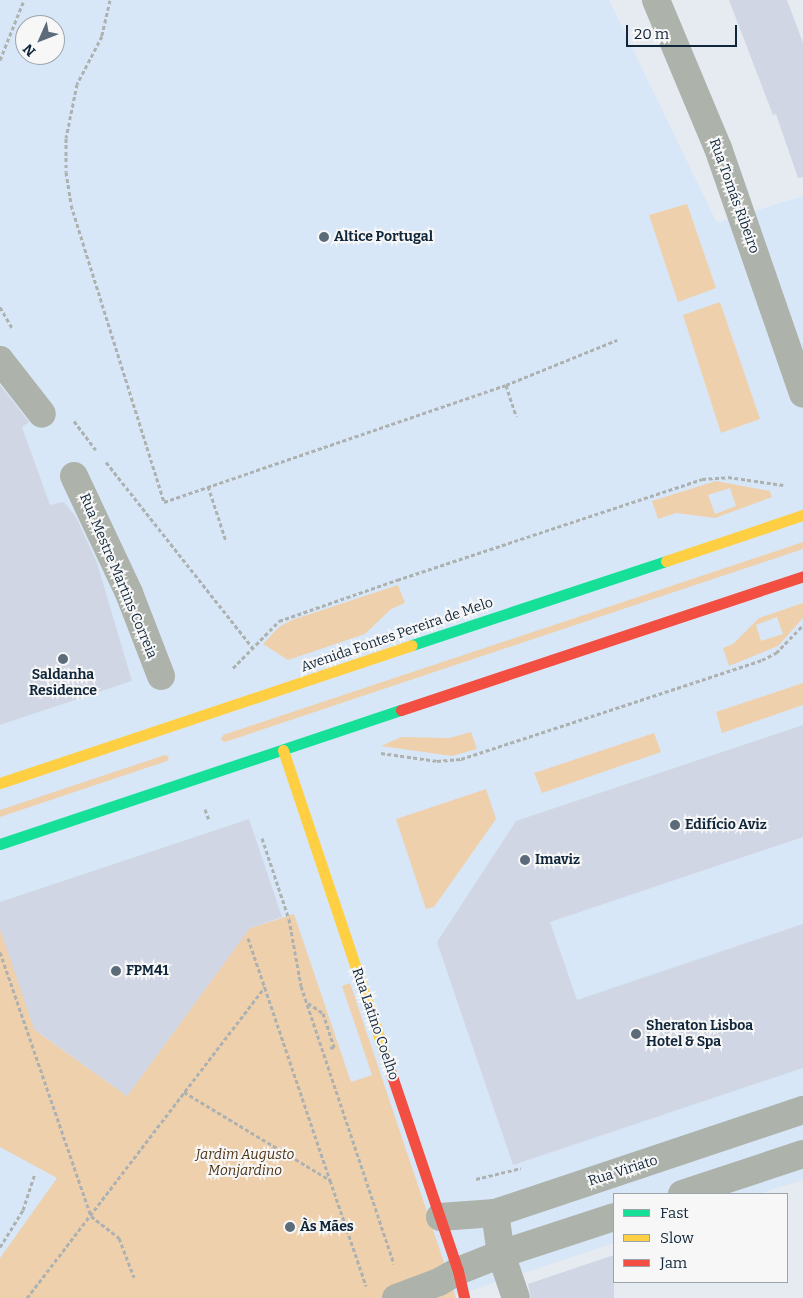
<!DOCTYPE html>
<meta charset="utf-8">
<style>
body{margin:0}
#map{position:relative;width:803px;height:1298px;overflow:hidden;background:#e5ebf1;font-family:Bitter,serif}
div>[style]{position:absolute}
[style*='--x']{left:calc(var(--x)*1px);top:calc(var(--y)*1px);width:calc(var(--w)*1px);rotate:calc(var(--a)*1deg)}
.built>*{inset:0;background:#d8e7f7}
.green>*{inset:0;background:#eed0ad}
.building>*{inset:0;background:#d0d6e3}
.path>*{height:3px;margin-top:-1.5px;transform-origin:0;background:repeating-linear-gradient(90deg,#adb2b1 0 4px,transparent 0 6.5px)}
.street>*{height:28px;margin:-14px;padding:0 14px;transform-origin:14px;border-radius:14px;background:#adb2aa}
.fast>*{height:11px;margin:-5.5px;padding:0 5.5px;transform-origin:5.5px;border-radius:5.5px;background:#16e098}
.slow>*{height:11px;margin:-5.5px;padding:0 5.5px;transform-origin:5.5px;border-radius:5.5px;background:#ffcf43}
.jam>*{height:11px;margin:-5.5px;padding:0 5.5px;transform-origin:5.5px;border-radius:5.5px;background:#f24e42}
.dots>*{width:14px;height:14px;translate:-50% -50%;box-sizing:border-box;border:2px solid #f7f7f7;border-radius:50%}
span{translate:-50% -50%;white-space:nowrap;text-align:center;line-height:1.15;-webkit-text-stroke:4px #f7f7f7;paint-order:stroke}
.street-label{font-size:14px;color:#10263a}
.poi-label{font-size:14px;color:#10263a;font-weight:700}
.left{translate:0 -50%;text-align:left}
.park-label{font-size:14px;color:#4f3515;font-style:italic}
.legend{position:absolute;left:613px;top:1193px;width:175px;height:90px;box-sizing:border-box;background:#f7f7f7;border:1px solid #9ba3ab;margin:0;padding:6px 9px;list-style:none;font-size:15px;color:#10263a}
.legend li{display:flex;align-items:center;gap:10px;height:25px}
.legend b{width:25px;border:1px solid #9ba3ab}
.north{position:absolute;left:15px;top:15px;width:50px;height:50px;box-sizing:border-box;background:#f7f7f7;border:1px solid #9ba3ab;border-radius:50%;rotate:226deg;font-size:14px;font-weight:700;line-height:20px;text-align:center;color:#10263a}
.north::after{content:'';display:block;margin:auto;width:18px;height:22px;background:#5b6b7a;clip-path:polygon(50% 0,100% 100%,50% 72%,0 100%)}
.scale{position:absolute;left:626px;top:25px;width:111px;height:22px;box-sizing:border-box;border:2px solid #10263a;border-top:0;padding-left:6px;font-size:15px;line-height:18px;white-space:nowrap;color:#10263a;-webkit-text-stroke:4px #f7f7f7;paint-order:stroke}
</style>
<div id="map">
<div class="built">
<div style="clip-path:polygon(evenodd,0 0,609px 0,717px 223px,803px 196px,803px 1180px,759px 1194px,614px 1194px,614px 1243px,448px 1298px,0 1298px,0 0,25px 25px,55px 25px,55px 55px,25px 55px,25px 25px)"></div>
</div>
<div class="green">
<div style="clip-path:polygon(687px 204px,716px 288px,678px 302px,649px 215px)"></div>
<div style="clip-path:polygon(720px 302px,760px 419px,721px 433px,683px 315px)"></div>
<div style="clip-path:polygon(evenodd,716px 481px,770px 491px,772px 497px,715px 518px,676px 513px,658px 519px,652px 501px,716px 481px,730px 488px,736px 506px,715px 514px,708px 495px,730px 488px)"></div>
<div style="clip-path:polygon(803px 542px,803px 549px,225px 742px,221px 740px,223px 735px)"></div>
<div style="clip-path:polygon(398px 585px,405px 603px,391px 609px,365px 634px,288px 660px,263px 644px,279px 627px,292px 620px)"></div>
<div style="clip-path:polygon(evenodd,803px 603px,803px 618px,778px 646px,729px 666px,723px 648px,733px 644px,759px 618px,803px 603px,777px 617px,783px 634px,761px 641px,756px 625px,777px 617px)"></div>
<div style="clip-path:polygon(803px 683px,803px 705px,722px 733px,716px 712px)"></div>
<div style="clip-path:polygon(471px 732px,477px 749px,452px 756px,381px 746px,401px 737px,449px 738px)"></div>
<div style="clip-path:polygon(654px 733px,661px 752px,542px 793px,534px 773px)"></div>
<div style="clip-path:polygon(165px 755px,169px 757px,167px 761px,0 817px,0 810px)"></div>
<div style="clip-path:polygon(486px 789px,496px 819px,434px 907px,426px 909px,396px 819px)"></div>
<div style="clip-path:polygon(294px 914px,351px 1082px,372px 1075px,342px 986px,350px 983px,456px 1298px,0 1298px,0 1258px,57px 1178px,0 1147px,0 929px,39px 1033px,127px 1096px,230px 955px,211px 941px)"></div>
</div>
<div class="building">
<div style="clip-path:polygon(729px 0,787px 0,803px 43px,803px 177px,798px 178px,776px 114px,773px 115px)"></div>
<div style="clip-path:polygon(0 385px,29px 422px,22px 427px,50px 505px,64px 502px,76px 517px,97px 563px,132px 681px,0 725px)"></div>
<div style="clip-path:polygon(803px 725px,803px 837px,550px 922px,577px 1000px,803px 924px,803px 1068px,513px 1165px,437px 942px,516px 821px)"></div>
<div style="clip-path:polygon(249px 819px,282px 917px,250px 928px,127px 1096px,34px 1029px,0 929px,0 902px)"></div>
<div style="clip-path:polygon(614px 1255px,614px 1298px,531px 1298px,528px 1284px)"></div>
</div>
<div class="path">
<div style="--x:110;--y:0;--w:37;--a:103"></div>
<div style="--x:102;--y:36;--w:54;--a:117.5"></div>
<div style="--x:77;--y:84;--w:55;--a:101.5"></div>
<div style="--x:66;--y:138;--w:34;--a:90"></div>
<div style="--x:66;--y:172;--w:33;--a:81"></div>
<div style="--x:71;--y:205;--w:311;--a:72.6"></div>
<div style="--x:164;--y:502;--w:361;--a:-18.9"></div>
<div style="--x:506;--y:385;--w:120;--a:-22.1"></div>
<div style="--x:0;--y:60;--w:65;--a:-68.2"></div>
<div style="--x:0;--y:307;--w:24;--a:60"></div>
<div style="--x:506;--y:385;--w:33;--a:72"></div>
<div style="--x:74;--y:421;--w:36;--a:53"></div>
<div style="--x:106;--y:462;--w:236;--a:51.7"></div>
<div style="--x:208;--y:486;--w:58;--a:71.9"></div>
<div style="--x:233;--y:668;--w:66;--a:-45.6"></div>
<div style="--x:279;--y:621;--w:125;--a:-19.2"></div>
<div style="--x:397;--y:580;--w:321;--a:-18.3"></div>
<div style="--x:702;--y:479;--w:26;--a:-4"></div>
<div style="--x:728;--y:477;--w:56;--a:8.3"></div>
<div style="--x:381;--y:753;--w:57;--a:8.1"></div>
<div style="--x:437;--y:761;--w:24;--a:-5"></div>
<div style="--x:461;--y:759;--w:317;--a:-18.2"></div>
<div style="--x:762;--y:660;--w:16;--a:-27"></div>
<div style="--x:776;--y:653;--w:39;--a:-46"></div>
<div style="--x:205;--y:809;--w:12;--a:70"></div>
<div style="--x:262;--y:838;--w:85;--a:71.6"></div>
<div style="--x:289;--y:919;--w:68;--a:79.8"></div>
<div style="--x:301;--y:986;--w:293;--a:71.5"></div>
<div style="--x:248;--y:938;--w:256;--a:71.3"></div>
<div style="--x:0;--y:952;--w:279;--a:71"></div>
<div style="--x:91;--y:1216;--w:36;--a:38"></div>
<div style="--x:119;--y:1238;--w:42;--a:69"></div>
<div style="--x:308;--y:1003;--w:18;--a:34"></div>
<div style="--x:323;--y:1013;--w:36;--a:72"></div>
<div style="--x:334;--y:1047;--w:4;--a:166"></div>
<div style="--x:184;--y:1092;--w:170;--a:31.1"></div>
<div style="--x:330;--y:1180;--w:112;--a:71.2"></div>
<div style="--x:476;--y:1179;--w:46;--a:-13.7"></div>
<div style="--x:0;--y:1247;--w:44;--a:-58.1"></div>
<div style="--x:23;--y:1210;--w:38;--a:-72"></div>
<div style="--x:27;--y:1298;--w:392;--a:-52.6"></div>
</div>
<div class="street">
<div style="--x:656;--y:0;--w:160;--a:67.3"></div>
<div style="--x:718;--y:148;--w:260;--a:70.9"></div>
<div style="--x:0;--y:360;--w:68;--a:52.1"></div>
<div style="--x:74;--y:476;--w:129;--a:64.8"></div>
<div style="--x:129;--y:593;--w:89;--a:68.9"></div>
<div style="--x:682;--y:1194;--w:127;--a:-18.3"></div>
<div style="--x:495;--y:1213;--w:41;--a:81.7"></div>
<div style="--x:501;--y:1254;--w:46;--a:71.2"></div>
<div style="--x:440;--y:1217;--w:55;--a:-4.2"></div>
<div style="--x:495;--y:1213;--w:325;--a:-18.5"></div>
<div style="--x:396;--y:1298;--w:46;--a:-20.4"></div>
<div style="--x:439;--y:1282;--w:22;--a:-30"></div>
<div style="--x:458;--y:1271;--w:46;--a:-21.6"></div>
<div style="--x:501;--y:1254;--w:119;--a:-18.1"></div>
</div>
<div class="fast">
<div style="--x:412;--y:645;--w:268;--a:-18.3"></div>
<div style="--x:0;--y:844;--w:423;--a:-18.5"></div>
</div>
<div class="slow">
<div style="--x:666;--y:561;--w:145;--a:-18.6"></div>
<div style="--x:283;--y:750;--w:341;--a:71.5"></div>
<div style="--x:0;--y:783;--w:434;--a:-18.5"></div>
</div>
<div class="jam">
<div style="--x:401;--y:710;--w:424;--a:-18.4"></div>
<div style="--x:391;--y:1073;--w:209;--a:71.3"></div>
<div style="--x:458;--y:1271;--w:28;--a:77"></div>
</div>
<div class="dots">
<div style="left:324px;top:237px;background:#5b6b7a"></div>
<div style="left:63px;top:659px;background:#5b6b7a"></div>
<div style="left:675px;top:825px;background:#5b6b7a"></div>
<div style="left:525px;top:860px;background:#5b6b7a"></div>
<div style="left:116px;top:971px;background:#5b6b7a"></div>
<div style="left:636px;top:1034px;background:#5b6b7a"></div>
<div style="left:290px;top:1227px;background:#5b6b7a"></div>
</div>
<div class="street-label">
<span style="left:734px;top:196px;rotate:70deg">Rua Tomás Ribeiro</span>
<span style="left:118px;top:576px;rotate:67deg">Rua Mestre Martins Correia</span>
<span style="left:397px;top:635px;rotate:-19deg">Avenida Fontes Pereira de Melo</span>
<span style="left:375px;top:1024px;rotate:71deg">Rua Latino Coelho</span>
<span style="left:623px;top:1171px;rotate:-18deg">Rua Viriato</span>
</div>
<div class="poi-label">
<span class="left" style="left:334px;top:237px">Altice Portugal</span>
<span style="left:63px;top:683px">Saldanha<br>Residence</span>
<span class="left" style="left:685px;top:825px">Edifício Aviz</span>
<span class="left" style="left:535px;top:860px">Imaviz</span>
<span class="left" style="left:126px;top:971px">FPM41</span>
<span class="left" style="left:646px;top:1034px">Sheraton Lisboa<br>Hotel &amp; Spa</span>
<span class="left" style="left:300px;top:1227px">Às Mães</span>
</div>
<div class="park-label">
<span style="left:245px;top:1163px">Jardim Augusto<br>Monjardino</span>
</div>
<ul class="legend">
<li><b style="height:6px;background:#16e098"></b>Fast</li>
<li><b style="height:6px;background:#ffcf43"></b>Slow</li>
<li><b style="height:6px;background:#f24e42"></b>Jam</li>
</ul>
<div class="north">N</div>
<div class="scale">20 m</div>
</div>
